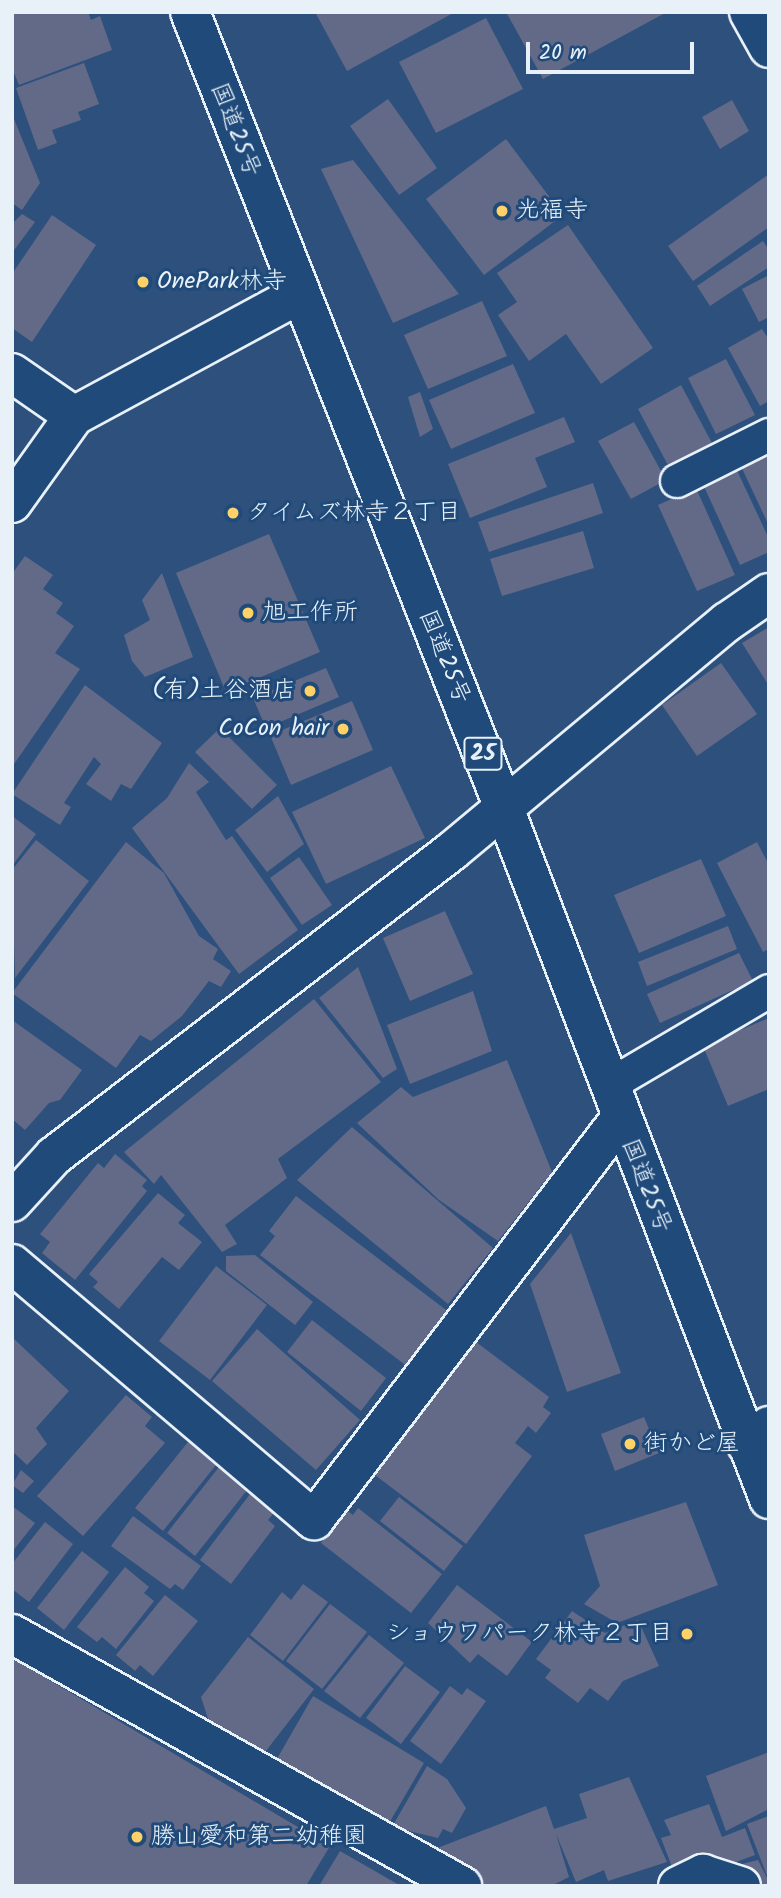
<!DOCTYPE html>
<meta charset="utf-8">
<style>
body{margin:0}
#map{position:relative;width:781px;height:1898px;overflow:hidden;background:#2d507d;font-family:Kalam,"Klee One",sans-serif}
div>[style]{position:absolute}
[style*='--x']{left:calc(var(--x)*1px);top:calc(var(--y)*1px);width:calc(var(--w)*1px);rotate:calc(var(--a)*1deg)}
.building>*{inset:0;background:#636a88}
.roads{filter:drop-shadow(2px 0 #e8f1f8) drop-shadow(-2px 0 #e8f1f8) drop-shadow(0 2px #e8f1f8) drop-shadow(0 -2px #e8f1f8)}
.lane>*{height:32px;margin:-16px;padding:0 16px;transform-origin:16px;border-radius:16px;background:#1f4a7a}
.street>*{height:38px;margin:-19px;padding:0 19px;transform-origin:19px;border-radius:19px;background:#1f4a7a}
.highway>*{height:38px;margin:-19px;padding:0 19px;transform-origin:19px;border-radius:19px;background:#1f4a7a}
.dots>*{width:19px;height:19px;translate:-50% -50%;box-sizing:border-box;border:4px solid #1f4a7a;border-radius:50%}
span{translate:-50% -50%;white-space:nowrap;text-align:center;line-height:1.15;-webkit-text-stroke:6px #1f4a7a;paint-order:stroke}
.shield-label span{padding:2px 5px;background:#1f4a7a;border:2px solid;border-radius:5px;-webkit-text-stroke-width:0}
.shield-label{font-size:23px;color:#e8f1f8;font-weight:700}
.street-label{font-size:24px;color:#e8f1f8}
.poi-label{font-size:24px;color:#e8f1f8}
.left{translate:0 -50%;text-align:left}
.right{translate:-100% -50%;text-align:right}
.frame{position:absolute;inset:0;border:14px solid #e8f1f8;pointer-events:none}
.scale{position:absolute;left:526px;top:42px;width:168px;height:32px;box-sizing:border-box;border:4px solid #e8f1f8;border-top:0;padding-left:9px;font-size:21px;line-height:24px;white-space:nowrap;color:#e8f1f8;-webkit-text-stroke:5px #1f4a7a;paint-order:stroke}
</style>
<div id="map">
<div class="building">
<div style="clip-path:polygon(12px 12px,88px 12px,91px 20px,100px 16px,112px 50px,19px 85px,12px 68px)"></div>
<div style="clip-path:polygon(315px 12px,455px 12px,347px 71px)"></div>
<div style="clip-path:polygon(506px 12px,667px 12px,543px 79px)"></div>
<div style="clip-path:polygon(486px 18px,523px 89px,436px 133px,399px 62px)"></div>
<div style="clip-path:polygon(84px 63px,99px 104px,78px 112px,81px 120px,52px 130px,57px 143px,38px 150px,16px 88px)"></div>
<div style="clip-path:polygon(388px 99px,437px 168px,399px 195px,350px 126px)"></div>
<div style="clip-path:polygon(732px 100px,749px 131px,720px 149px,702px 117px)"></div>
<div style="clip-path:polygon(12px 114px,40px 183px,22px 210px,12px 203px)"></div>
<div style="clip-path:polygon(506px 139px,563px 215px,484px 275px,426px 199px)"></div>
<div style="clip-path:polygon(353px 160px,459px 294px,393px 323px,321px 169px)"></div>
<div style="clip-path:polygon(769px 174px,769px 227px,693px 281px,668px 246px)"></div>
<div style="clip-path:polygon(22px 214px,35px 222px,12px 253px,12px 224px)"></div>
<div style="clip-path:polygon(52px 215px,96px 245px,32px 342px,12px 328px,12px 274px)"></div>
<div style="clip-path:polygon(568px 225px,653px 348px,601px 384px,566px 334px,529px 361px,498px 315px,517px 302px,497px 273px)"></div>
<div style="clip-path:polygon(763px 241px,769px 250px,769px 267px,710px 306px,697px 286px)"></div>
<div style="clip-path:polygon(769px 275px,769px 317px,759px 322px,742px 289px)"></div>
<div style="clip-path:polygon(482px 301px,507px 356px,428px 389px,404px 335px)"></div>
<div style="clip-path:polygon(762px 329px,769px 340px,769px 401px,760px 406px,728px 348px)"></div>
<div style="clip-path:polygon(726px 359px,755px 415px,716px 434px,688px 378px)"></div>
<div style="clip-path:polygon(513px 364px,535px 413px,451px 449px,429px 400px)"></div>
<div style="clip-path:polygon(681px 385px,712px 443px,669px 467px,638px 409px)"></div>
<div style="clip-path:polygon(420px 392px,433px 429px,420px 437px,408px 397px)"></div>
<div style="clip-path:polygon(564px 417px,575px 442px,535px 458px,547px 487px,470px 518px,448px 464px)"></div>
<div style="clip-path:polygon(634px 422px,666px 480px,631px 499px,598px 441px)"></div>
<div style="clip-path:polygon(769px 447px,769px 526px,739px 462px)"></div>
<div style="clip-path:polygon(735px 466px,769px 539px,769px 552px,740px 565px,702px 482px)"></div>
<div style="clip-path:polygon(593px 483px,603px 513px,489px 552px,478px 522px)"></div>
<div style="clip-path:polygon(696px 488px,735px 575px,697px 591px,658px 505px)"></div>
<div style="clip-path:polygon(583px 531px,594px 568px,502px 596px,490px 559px)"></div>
<div style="clip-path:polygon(269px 534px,320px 652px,226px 692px,176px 573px)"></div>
<div style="clip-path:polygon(25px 556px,53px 575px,43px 589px,63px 603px,56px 613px,74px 626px,55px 653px,80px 669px,12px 767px,12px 574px)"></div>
<div style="clip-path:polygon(162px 573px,193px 657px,145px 677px,132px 661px,124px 635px,150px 620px,142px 600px)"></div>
<div style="clip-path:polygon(769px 627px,769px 686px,742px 643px)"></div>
<div style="clip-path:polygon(721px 663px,757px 714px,697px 756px,662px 705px)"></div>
<div style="clip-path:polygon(326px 668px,339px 697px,266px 728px,253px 698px)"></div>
<div style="clip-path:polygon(85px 685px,162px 743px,131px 789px,121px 784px,111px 801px,86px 784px,101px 764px,94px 757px,64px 803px,71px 807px,60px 825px,12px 794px)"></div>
<div style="clip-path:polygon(352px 701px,373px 750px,291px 785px,270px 735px)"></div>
<div style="clip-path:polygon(220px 728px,277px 785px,252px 809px,195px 752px)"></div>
<div style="clip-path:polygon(189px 763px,209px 782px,196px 792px,226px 840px,232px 836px,298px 930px,239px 974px,132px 828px,167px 798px)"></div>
<div style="clip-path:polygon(391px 766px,425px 838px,326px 884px,292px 812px)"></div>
<div style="clip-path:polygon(278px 796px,304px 844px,267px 872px,235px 830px)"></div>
<div style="clip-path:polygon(12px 816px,36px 834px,12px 866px)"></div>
<div style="clip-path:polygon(36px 840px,89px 881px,15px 978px,12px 870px)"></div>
<div style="clip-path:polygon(126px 842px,164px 873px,199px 936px,218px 949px,213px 959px,231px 971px,221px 987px,209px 981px,182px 1016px,151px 1041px,140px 1035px,116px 1068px,12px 993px)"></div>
<div style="clip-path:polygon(757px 842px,769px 865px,769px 949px,763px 952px,717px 863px)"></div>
<div style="clip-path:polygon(299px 857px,332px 905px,302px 925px,270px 878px)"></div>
<div style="clip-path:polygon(701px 859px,726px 916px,639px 953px,614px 895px)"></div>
<div style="clip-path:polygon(445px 911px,473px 974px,410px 1001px,383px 938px)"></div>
<div style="clip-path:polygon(728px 926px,737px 949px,647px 986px,638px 962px)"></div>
<div style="clip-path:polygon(739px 953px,753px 981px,660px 1023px,647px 994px)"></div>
<div style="clip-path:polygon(358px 967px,397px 1069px,383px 1078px,319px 998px)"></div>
<div style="clip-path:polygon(473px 991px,492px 1051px,410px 1084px,387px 1025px)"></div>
<div style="clip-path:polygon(314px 999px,381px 1082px,278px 1159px,287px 1178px,225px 1225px,237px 1244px,222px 1252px,161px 1175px,154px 1184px,124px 1152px)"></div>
<div style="clip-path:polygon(769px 1018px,769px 1089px,728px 1106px,703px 1046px)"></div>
<div style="clip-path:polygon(12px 1020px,82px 1070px,60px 1100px,49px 1103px,25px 1130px,12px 1119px)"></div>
<div style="clip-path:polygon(507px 1060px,552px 1172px,498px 1241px,439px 1200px,357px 1123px,401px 1087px,413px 1097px)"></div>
<div style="clip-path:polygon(352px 1127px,493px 1248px,448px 1304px,297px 1180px)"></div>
<div style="clip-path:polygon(115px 1154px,147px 1180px,142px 1186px,147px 1191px,75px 1280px,42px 1253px,50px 1242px,40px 1234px,98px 1163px,104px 1168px)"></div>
<div style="clip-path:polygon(158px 1193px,185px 1215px,178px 1223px,202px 1242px,179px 1270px,162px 1257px,119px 1309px,93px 1287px,98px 1282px,89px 1274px)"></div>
<div style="clip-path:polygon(296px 1196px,450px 1313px,408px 1367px,260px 1255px,275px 1236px,269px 1231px)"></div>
<div style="clip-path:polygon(571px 1233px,621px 1373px,567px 1392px,530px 1284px)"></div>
<div style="clip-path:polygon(255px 1255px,313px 1302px,295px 1325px,226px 1271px,226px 1256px)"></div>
<div style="clip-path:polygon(216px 1266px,267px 1305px,210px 1380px,159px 1341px)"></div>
<div style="clip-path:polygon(312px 1320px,386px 1378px,361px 1411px,287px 1352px)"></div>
<div style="clip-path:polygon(257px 1329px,360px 1420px,316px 1470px,212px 1381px)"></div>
<div style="clip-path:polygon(12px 1337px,69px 1391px,36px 1428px,47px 1444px,27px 1465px,12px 1451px)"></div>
<div style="clip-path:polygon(476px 1342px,549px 1397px,543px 1407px,551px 1413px,536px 1433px,528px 1426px,515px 1443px,532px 1456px,466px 1544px,375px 1475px)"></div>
<div style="clip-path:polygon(126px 1395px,152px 1417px,145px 1426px,165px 1443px,83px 1536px,37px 1496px)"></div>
<div style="clip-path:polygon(644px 1417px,659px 1453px,615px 1471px,601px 1434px)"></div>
<div style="clip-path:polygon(188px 1442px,216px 1465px,163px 1531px,135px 1508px)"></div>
<div style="clip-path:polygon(219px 1467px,248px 1489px,195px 1556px,167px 1533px)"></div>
<div style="clip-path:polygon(21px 1470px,34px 1481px,23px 1493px,12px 1485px)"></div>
<div style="clip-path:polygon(253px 1490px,277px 1509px,268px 1520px,275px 1526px,231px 1584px,200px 1560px)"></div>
<div style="clip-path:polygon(399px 1497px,463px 1546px,444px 1571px,380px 1521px)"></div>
<div style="clip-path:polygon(686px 1502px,718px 1585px,617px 1623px,584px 1604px,600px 1586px,584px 1535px)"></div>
<div style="clip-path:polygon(12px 1506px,35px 1523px,12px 1552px)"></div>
<div style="clip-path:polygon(358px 1508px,442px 1574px,411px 1613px,321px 1543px,346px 1510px,353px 1515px)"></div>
<div style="clip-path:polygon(133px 1516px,201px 1566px,183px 1590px,175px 1584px,170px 1589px,111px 1546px)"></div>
<div style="clip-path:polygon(45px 1522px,73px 1544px,29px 1602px,12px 1589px,12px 1564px)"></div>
<div style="clip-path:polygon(82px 1551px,109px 1572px,64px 1630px,37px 1608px)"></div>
<div style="clip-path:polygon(125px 1567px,149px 1587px,144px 1593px,154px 1601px,116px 1649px,102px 1637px,97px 1642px,77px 1627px)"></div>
<div style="clip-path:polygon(303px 1584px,328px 1602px,283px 1661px,250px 1635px,282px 1592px,291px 1600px)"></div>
<div style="clip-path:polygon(457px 1585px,532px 1642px,507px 1676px,478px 1654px,470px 1663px,428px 1623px)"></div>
<div style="clip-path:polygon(165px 1595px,198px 1621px,153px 1676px,140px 1665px,135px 1671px,116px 1655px)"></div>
<div style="clip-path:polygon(330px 1604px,367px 1632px,322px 1689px,286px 1661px)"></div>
<div style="clip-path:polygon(572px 1611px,605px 1633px,638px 1620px,659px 1666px,623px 1681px,608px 1701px,590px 1688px,578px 1703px,545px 1678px,551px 1670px,536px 1659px)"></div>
<div style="clip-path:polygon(369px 1635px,404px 1663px,360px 1718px,324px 1691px)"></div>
<div style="clip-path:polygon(248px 1637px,314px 1689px,262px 1756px,209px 1722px,201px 1697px)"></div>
<div style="clip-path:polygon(12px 1658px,330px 1846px,306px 1886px,12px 1886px)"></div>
<div style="clip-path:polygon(405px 1666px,440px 1692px,401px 1744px,366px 1718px)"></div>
<div style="clip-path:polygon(450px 1686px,462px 1695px,467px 1688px,486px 1701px,441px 1764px,410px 1741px)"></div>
<div style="clip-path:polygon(313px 1696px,424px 1763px,388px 1825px,274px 1764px)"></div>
<div style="clip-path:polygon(769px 1752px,769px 1809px,726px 1831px,706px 1776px)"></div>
<div style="clip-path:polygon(427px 1766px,447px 1779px,466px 1808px,452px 1833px,443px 1829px,438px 1838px,392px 1827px)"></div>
<div style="clip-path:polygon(629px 1777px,667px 1862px,608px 1881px,604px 1870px,576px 1882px,556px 1834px,569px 1877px,551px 1886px,485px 1886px,427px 1852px,546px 1806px,554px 1829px,587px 1818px,579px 1794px)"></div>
<div style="clip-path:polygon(709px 1804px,722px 1837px,745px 1828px,755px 1855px,709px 1872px,702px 1855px,672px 1867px,661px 1838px,671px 1835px,664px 1820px)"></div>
<div style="clip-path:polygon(769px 1816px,769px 1881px,747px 1824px)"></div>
<div style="clip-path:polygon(340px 1851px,401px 1886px,319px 1886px)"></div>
<div style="clip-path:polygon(758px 1860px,769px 1882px,769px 1886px,754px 1886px,738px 1865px)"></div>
</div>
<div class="roads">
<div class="lane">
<div style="--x:677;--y:481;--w:103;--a:-26.6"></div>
<div style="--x:608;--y:1086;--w:187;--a:-30.5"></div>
</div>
<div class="street">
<div style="--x:749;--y:12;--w:41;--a:60.9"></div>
<div style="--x:12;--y:373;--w:75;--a:34.7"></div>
<div style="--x:12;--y:503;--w:107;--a:-54.5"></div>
<div style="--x:74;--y:416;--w:257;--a:-28.4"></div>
<div style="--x:12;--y:1202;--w:62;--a:-47.6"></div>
<div style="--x:54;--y:1156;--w:501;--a:-37.46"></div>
<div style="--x:452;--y:851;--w:358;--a:-39.8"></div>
<div style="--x:727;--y:622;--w:51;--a:-34.6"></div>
<div style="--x:12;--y:1264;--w:396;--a:40.3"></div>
<div style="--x:314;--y:1520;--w:504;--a:-52.65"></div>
<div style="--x:747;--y:1445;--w:29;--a:-41"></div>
<div style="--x:12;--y:1634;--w:516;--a:29.25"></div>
<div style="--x:678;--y:1886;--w:28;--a:-26"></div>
<div style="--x:703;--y:1874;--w:40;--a:18"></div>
</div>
<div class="highway">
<div style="--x:190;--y:12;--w:856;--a:68.47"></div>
<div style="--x:504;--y:808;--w:740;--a:69.02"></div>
</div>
</div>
<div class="dots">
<div style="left:502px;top:211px;background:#ffd166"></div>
<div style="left:143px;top:282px;background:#ffd166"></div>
<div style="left:233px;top:513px;background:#ffd166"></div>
<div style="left:248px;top:613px;background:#ffd166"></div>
<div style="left:310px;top:691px;background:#ffd166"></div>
<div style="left:343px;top:729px;background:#ffd166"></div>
<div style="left:630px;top:1444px;background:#ffd166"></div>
<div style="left:687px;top:1634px;background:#ffd166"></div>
<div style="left:137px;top:1837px;background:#ffd166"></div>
</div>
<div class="shield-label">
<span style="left:483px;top:754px">25</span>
</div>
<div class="street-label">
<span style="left:235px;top:130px;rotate:69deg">国道25号</span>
<span style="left:444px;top:657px;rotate:68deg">国道25号</span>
<span style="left:646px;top:1186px;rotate:69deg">国道25号</span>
</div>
<div class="poi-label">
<span class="left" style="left:516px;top:211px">光福寺</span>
<span class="left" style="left:157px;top:282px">OnePark林寺</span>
<span class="left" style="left:247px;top:513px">タイムズ林寺２丁目</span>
<span class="left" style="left:262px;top:613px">旭工作所</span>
<span class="right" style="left:296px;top:691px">(有)土谷酒店</span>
<span class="right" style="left:329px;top:729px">CoCon hair</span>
<span class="left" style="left:644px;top:1444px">街かど屋</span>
<span class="right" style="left:673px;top:1634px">ショウワパーク林寺２丁目</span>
<span class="left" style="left:151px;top:1837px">勝山愛和第二幼稚園</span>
</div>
<div class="frame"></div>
<div class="scale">20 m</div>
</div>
